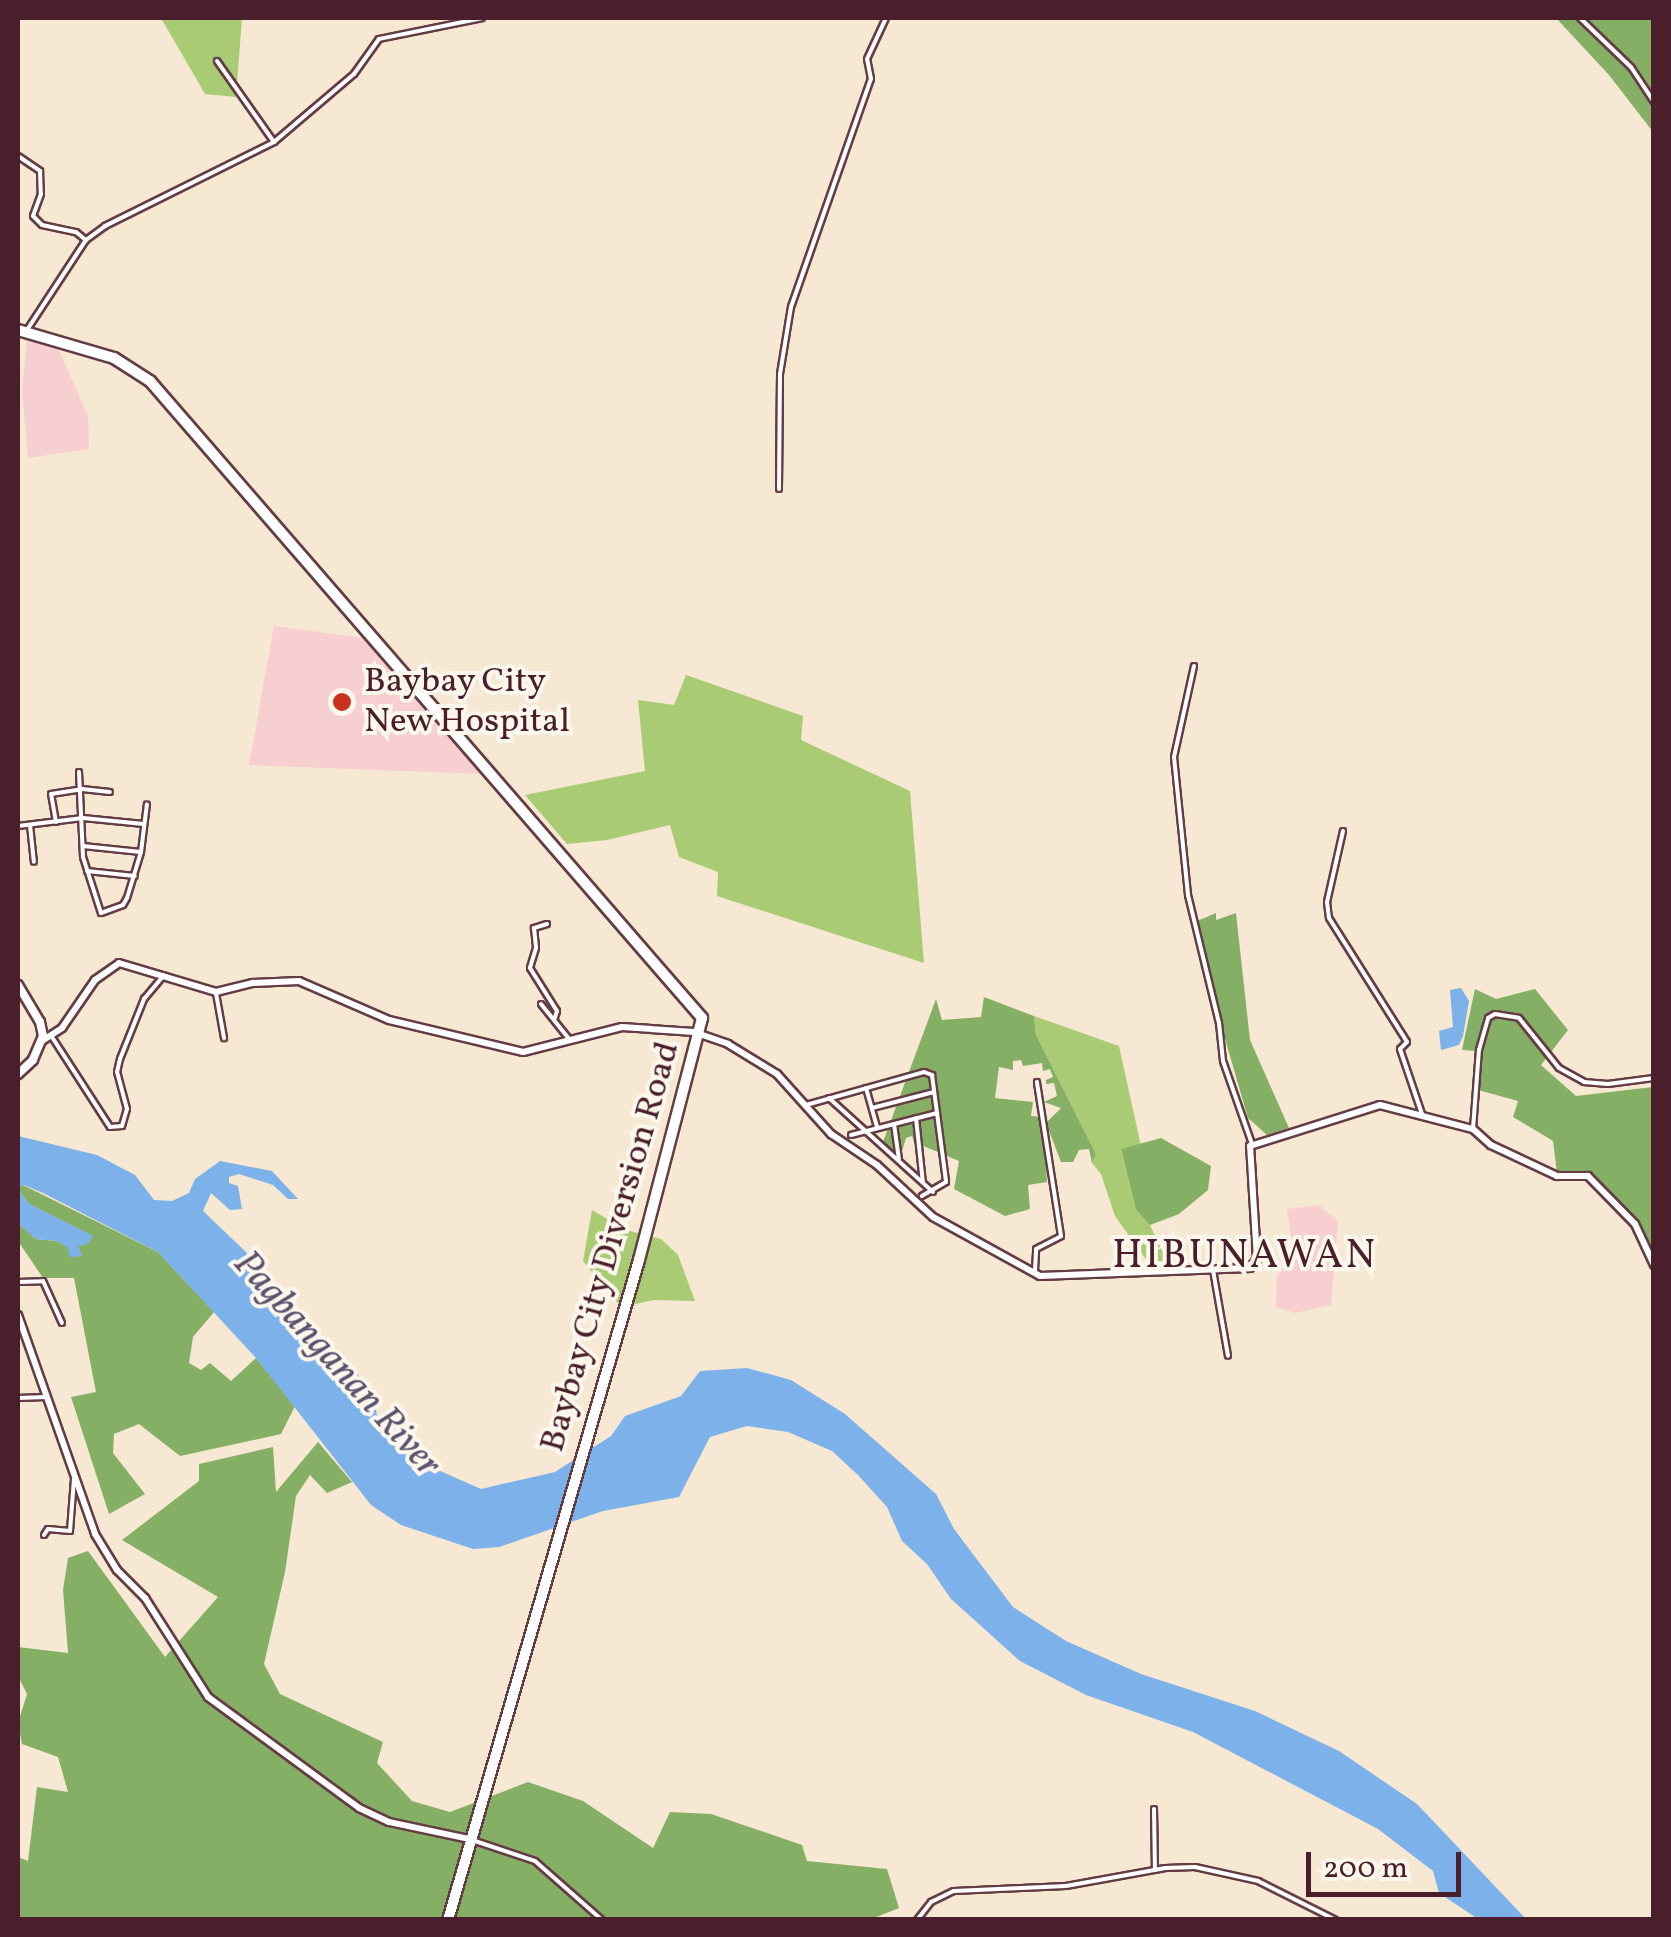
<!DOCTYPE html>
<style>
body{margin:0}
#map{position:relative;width:1671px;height:1937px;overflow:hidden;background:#f6e8d2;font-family:Vollkorn,serif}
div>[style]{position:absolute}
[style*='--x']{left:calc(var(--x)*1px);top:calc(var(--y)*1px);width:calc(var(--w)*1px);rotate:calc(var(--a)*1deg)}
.built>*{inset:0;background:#f7cfd1}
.green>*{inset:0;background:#a9cb74}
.forest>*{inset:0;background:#86af66}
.water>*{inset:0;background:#7db1ea}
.roads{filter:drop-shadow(2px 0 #643d44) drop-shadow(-2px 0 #643d44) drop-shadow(0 2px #643d44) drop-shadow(0 -2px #643d44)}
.street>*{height:4px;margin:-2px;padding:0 2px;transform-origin:2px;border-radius:2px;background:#fff}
.secondary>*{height:6px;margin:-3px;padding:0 3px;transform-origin:3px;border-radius:3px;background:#fff}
.primary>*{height:8px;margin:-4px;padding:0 4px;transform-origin:4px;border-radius:4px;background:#fff}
.highway>*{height:10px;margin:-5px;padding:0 5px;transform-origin:5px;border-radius:5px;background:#fff}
.dots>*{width:28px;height:28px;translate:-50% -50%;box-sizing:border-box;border:5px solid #fbf7ec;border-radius:50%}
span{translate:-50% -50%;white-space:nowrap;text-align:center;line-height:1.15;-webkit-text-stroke:8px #fbf7ec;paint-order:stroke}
.poi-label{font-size:35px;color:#4a1f2b}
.left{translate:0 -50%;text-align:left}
.street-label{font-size:35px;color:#4a1f2b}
.water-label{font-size:38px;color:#5c526e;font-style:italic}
.quarter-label{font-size:40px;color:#4a1f2b;letter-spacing:2.5px}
.frame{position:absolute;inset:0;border:20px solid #4a1f2b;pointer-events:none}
.scale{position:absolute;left:1306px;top:1852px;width:155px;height:45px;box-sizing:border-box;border:5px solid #4a1f2b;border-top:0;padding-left:12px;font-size:30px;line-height:35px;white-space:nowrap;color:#4a1f2b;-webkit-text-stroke:8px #fbf7ec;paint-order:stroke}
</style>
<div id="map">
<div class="built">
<div style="clip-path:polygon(27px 338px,58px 348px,88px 416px,89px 449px,28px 458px,22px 390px)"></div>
<div style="clip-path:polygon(274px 626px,371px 639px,482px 774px,249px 765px)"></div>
<div style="clip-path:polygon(1319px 1205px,1338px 1222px,1331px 1305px,1295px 1313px,1276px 1307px,1277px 1277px,1293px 1252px,1287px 1209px)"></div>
</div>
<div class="green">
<div style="clip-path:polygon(161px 18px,242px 18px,236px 97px,205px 94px)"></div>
<div style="clip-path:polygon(686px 675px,803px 716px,801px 740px,910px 791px,924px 963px,717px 896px,718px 872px,679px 857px,670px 825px,607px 840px,567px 844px,525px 795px,645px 771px,638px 700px,674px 705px)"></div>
<div style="clip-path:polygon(1034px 1016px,1119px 1046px,1141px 1146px,1121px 1150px,1136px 1210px,1150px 1225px,1167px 1261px,1148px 1262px,1115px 1216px,1101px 1174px,1092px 1163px,1096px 1154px,1036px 1035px)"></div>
<div style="clip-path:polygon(592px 1210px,626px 1230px,661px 1239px,678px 1255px,695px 1301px,654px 1300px,621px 1307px,583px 1261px)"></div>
</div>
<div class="forest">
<div style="clip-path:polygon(1556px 18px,1653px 18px,1653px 132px,1609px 75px)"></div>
<div style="clip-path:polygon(1216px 913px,1216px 920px,1236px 913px,1250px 1040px,1289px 1128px,1267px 1135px,1248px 1118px,1196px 939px,1195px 922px)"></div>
<div style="clip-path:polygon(1475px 989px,1496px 999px,1535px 989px,1568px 1030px,1541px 1065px,1576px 1096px,1653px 1087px,1653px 1262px,1639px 1227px,1606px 1187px,1586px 1173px,1557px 1173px,1553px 1141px,1513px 1117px,1518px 1101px,1478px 1090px,1477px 1051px,1462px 1050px)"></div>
<div style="clip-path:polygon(984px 997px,1034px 1016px,1036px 1035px,1096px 1154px,1092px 1163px,1089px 1149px,1079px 1150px,1073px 1162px,1061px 1162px,1046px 1123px,1061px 1108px,1044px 1102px,1057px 1096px,1054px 1083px,1046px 1084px,1046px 1080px,1053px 1077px,1050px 1069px,1043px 1071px,1042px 1063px,1023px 1066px,1021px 1060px,1013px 1061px,1013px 1070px,999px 1067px,995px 1098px,1033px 1102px,1031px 1116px,1043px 1117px,1047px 1182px,1028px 1185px,1030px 1209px,1005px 1216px,954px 1189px,959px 1161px,914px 1142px,912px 1136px,906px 1138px,899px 1161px,880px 1150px,936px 999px,942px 1020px,981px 1017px)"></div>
<div style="clip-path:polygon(1161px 1138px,1211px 1166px,1208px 1190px,1179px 1214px,1150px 1225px,1136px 1210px,1121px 1149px)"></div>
<div style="clip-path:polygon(23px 1185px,158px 1252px,214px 1312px,193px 1337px,189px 1363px,201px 1370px,210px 1363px,231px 1381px,256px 1358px,295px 1406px,281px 1434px,180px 1456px,139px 1424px,114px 1434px,113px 1453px,145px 1494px,109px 1514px,71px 1397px,96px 1392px,74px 1278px,43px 1278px,18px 1241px,18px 1223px,36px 1239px,57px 1241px,69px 1248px,92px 1236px,29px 1204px,18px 1189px)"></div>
<div style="clip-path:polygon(318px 1442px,352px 1482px,327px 1493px,310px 1475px,296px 1496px,285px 1572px,264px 1664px,280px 1694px,383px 1742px,377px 1763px,412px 1801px,450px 1812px,528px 1782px,583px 1801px,653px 1848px,670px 1812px,711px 1814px,802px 1845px,807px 1861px,887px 1869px,899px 1908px,869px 1920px,18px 1919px,18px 1857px,28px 1861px,37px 1787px,68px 1792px,58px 1757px,22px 1744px,18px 1723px,27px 1694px,18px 1676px,18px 1647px,68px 1653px,63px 1590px,68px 1558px,88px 1551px,165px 1657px,218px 1597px,122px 1540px,199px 1481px,199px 1464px,273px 1447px,276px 1492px)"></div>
</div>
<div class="water">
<div style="clip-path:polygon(1461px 988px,1469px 1001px,1463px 1036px,1459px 1045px,1441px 1050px,1439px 1031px,1453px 1027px,1450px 990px)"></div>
<div style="clip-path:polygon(18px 1136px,97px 1155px,135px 1175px,154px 1200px,172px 1201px,189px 1193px,195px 1179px,220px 1161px,272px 1171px,298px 1199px,288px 1199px,273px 1185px,239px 1174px,229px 1177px,229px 1183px,238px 1186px,242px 1209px,230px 1210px,211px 1193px,203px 1211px,246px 1252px,278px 1303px,370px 1386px,381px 1431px,420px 1462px,481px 1489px,555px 1472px,611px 1436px,625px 1416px,681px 1396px,700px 1371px,747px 1368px,791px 1380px,845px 1414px,936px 1494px,954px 1529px,1013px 1607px,1066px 1641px,1141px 1674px,1255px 1711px,1339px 1751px,1417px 1804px,1526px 1919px,1478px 1919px,1439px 1893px,1433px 1871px,1378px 1829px,1193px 1732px,1086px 1695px,1020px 1661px,951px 1599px,927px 1564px,902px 1541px,887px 1507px,858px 1475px,832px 1451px,788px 1432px,747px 1426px,710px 1437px,679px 1497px,603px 1511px,499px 1547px,473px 1549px,401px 1525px,371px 1505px,256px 1358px,158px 1252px,43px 1193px,24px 1185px,18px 1188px)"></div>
<div style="clip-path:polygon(18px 1189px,29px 1204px,93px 1236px,88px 1244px,78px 1246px,82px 1256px,70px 1257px,68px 1248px,57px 1241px,36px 1239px,18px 1223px)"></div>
</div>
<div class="roads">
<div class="street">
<div style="--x:1580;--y:18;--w:71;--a:43.9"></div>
<div style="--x:1631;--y:67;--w:42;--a:56.7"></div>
<div style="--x:217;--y:61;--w:99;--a:54.9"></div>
<div style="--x:18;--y:156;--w:27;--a:34"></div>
<div style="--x:40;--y:171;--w:23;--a:88"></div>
<div style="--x:41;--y:194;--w:23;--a:110"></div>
<div style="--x:33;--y:216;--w:13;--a:45"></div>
<div style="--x:42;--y:225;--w:35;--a:12"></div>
<div style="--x:76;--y:232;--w:13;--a:39"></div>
<div style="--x:27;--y:330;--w:108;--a:-56.8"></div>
<div style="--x:86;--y:240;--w:24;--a:-36"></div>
<div style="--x:105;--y:226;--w:189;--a:-26.4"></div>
<div style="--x:274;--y:142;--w:105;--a:-40.4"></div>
<div style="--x:354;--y:74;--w:43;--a:-54.5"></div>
<div style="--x:379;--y:39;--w:105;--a:-11.5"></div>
<div style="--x:779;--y:489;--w:115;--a:-89.5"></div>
<div style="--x:780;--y:374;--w:68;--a:-80.7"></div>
<div style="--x:791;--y:307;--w:242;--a:-70.7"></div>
<div style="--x:871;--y:79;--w:20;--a:-101"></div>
<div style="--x:867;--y:59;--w:45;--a:-65.1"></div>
<div style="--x:1194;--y:666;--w:93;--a:102.4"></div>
<div style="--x:1174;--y:757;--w:139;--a:84.2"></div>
<div style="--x:1188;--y:895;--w:132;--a:76.4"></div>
<div style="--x:1219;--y:1023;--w:38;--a:84"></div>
<div style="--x:1223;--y:1061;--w:88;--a:70.7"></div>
<div style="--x:79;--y:772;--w:85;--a:87.3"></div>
<div style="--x:83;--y:857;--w:59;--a:72.2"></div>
<div style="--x:101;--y:913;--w:23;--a:-20"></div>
<div style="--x:123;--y:905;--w:8;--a:-60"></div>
<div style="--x:127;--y:898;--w:48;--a:-73.1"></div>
<div style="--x:141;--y:852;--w:48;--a:-82.9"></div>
<div style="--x:56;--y:822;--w:28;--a:-100"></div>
<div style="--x:51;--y:794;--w:31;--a:-9"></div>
<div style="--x:82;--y:789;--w:28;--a:6"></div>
<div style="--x:30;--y:825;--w:37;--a:84"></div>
<div style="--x:18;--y:826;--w:65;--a:-7"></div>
<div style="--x:83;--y:818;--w:61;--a:5.6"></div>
<div style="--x:1343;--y:831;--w:73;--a:102.7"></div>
<div style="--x:1327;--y:902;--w:16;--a:83"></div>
<div style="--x:1329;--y:918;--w:146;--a:57.8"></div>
<div style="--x:1407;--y:1042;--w:10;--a:135"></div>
<div style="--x:1400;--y:1049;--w:69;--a:71.3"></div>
<div style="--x:83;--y:846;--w:58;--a:5.9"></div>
<div style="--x:87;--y:871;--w:48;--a:5.9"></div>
<div style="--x:547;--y:924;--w:14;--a:163"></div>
<div style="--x:534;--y:928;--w:20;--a:84"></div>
<div style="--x:536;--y:948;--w:21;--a:107"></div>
<div style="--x:530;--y:968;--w:51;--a:57.9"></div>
<div style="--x:557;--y:1011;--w:9;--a:108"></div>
<div style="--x:216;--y:993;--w:46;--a:79.9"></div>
<div style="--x:541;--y:1004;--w:45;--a:51.3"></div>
<div style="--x:52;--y:1037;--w:107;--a:57.2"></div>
<div style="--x:110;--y:1127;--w:12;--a:-5"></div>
<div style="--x:122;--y:1126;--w:18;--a:-74"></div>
<div style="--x:127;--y:1109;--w:38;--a:-105"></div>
<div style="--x:117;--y:1072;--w:13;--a:-77"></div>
<div style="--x:120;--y:1059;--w:65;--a:-68.2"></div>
<div style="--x:144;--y:999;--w:31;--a:-50"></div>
<div style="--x:866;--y:1088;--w:41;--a:74.2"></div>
<div style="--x:829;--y:1098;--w:140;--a:42.1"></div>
<div style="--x:806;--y:1105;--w:123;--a:-15.6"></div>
<div style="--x:924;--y:1072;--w:9;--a:21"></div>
<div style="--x:932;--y:1075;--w:108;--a:82.5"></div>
<div style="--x:946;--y:1182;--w:28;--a:150"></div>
<div style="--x:872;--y:1108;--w:64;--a:-14.5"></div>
<div style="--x:916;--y:1118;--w:65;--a:83.9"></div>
<div style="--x:894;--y:1124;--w:35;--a:82"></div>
<div style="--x:1473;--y:1129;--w:79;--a:-85.7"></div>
<div style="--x:1479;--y:1050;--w:33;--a:-74"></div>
<div style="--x:1488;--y:1018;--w:8;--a:-30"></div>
<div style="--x:1495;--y:1014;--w:24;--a:9"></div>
<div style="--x:1519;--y:1018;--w:64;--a:51.3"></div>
<div style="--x:1559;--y:1068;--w:29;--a:29"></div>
<div style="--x:1584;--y:1082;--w:24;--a:5"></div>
<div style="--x:1608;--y:1084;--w:46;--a:-7.4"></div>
<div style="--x:851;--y:1135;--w:89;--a:-14.3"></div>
<div style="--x:1213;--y:1270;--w:87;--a:80.1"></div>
<div style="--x:1035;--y:1271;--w:22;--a:-87"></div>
<div style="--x:1036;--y:1249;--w:28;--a:-27"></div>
<div style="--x:1061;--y:1236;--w:156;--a:-98.9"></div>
<div style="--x:18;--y:1282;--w:25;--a:-2"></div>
<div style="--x:43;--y:1281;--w:46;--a:65.7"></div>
<div style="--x:18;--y:1398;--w:28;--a:-2"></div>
<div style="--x:44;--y:1535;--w:7;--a:-56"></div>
<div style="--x:48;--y:1529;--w:22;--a:5"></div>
<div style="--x:70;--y:1531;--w:52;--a:-85.6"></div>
<div style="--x:1154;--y:1809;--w:61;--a:89.1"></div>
<div style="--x:472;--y:1840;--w:66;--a:18.4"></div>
<div style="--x:535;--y:1861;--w:89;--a:41.4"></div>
<div style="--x:917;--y:1920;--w:23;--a:-52"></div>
<div style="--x:931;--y:1902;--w:25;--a:-26"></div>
<div style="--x:954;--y:1891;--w:112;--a:-2.6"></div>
<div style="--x:1066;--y:1886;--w:101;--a:-10.3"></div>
<div style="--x:1165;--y:1868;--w:30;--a:-2"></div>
<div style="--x:1195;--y:1867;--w:65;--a:12.5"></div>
<div style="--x:1258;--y:1881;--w:87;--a:26.6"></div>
</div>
<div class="secondary">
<div style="--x:42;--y:1041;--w:24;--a:-33"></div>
<div style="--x:62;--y:1028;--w:58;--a:-55.5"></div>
<div style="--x:95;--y:980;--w:29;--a:-35"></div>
<div style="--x:119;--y:963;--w:101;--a:16.6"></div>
<div style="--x:216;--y:992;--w:38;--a:-14"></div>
<div style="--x:253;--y:983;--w:46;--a:-2.5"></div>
<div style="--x:299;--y:981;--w:98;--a:23.4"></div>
<div style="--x:389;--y:1020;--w:138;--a:13.4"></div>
<div style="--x:523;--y:1052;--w:102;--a:-14.2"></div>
<div style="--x:622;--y:1027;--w:72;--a:4"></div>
<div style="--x:694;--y:1032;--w:36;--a:19"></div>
<div style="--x:728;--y:1044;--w:57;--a:31.5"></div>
<div style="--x:777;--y:1074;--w:81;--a:48"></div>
<div style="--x:831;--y:1134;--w:55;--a:34"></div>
<div style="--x:877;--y:1165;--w:76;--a:42.9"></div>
<div style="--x:933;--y:1217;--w:122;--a:28.9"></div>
<div style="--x:1040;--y:1276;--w:210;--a:-2.2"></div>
<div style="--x:1250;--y:1268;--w:11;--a:-52"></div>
<div style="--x:1257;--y:1259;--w:113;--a:-93.5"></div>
<div style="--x:1250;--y:1146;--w:136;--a:-17.5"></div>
<div style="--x:1380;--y:1105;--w:96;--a:14.5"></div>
<div style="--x:1473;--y:1129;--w:24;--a:42"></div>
<div style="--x:1491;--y:1145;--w:73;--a:25.2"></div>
<div style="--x:1557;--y:1176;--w:31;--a:0"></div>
<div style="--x:1588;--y:1176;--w:67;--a:45.6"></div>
<div style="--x:1635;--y:1224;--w:45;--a:65.1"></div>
<div style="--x:18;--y:1315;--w:232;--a:70.6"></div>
<div style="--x:95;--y:1534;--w:42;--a:58.6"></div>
<div style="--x:117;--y:1570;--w:40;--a:45"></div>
<div style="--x:145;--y:1598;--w:117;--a:57.5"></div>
<div style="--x:208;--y:1697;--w:187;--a:36.3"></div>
<div style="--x:359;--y:1808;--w:33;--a:25"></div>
<div style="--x:389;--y:1822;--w:82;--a:12"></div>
</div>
<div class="primary">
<div style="--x:18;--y:985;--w:43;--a:59.3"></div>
<div style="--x:40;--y:1022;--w:14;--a:78"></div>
<div style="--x:43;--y:1036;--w:26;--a:113"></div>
<div style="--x:33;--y:1060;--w:21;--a:137"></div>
</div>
<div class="highway">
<div style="--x:18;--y:330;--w:100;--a:16.3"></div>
<div style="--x:114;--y:358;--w:43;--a:32.6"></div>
<div style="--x:150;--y:381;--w:843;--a:49.09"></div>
<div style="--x:702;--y:1018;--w:250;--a:104.6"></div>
<div style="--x:639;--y:1260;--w:687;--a:106.14"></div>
</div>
</div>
<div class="dots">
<div style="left:342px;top:702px;background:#c8321e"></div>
</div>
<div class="poi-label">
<span class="left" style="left:364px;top:702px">Baybay City<br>New Hospital</span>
</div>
<div class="street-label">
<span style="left:611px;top:1247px;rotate:-74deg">Baybay City Diversion Road</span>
</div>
<div class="water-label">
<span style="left:336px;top:1365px;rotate:48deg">Pagbanganan River</span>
</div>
<div class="quarter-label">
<span style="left:1245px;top:1257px">HIBUNAWAN</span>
</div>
<div class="frame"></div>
<div class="scale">200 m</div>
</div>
